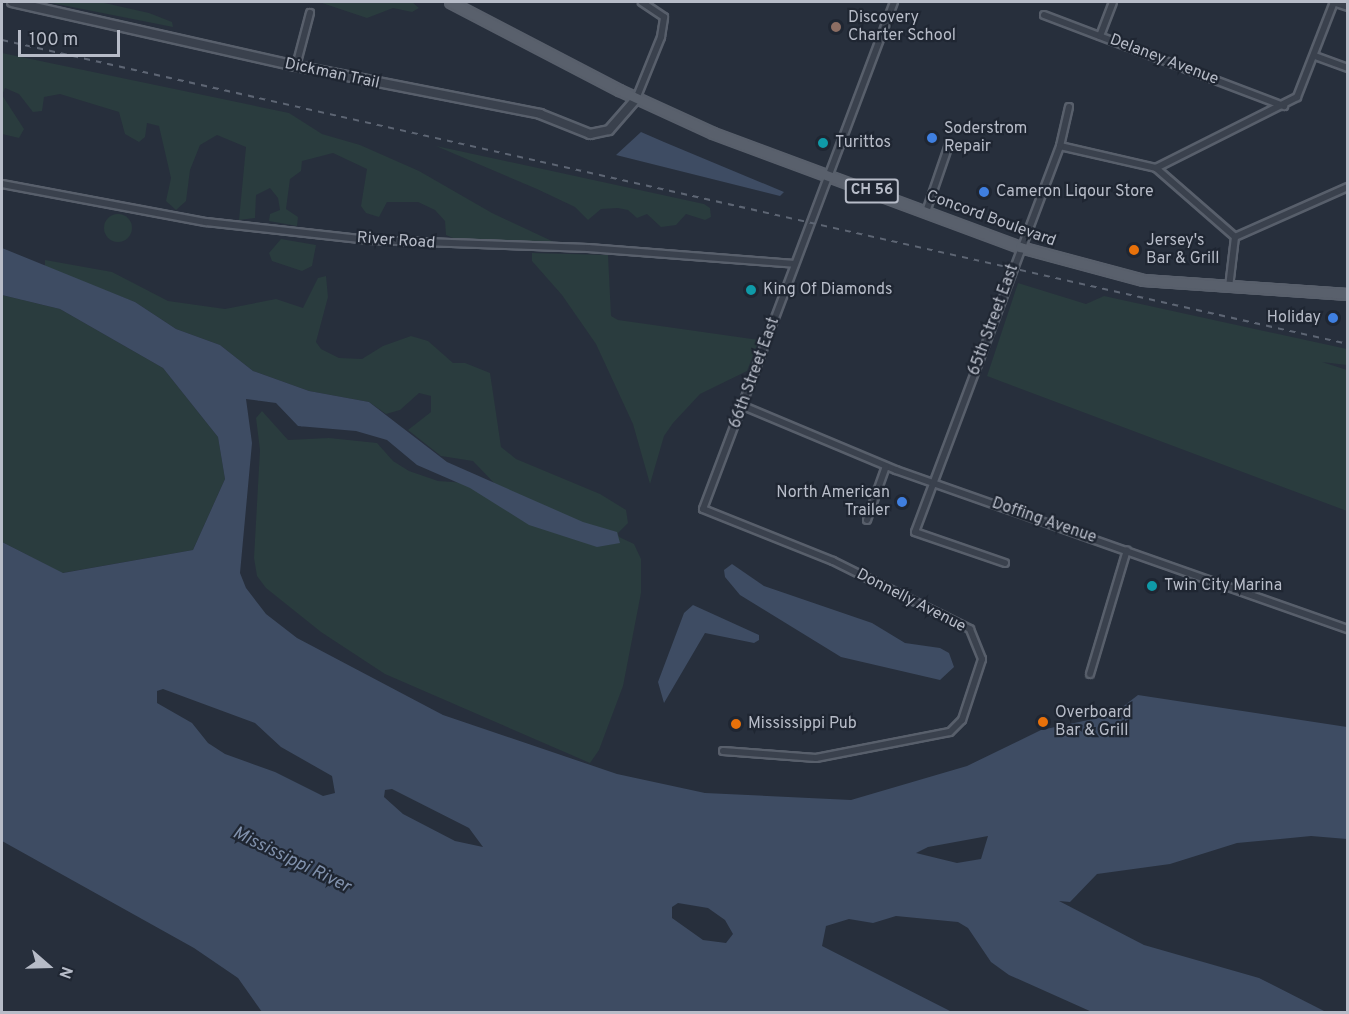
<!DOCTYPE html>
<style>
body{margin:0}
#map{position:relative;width:1349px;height:1014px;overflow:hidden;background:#272f3c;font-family:Overpass,sans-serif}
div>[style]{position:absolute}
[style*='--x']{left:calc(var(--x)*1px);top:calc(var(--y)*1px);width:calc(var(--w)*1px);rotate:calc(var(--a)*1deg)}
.green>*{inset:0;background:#2a3c3e}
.round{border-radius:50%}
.water>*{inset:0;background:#3e4c63}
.roads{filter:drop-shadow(2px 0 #585f6b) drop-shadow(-2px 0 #585f6b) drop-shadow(0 2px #585f6b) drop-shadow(0 -2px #585f6b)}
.minor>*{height:6px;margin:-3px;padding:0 3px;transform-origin:3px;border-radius:3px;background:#3a414d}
.tertiary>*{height:8px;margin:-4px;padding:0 4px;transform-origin:4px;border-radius:4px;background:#3a414d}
.primary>*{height:9px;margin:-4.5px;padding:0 4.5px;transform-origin:4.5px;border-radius:4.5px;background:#59606c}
.rail>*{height:2px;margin-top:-1px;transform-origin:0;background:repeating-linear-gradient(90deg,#5d6573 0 6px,transparent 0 12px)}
.dots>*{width:16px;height:16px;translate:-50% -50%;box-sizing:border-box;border:3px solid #1f2632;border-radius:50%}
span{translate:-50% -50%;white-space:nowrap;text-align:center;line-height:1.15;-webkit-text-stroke:4.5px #1f2632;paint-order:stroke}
.shield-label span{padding:2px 4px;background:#1f2632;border:2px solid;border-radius:4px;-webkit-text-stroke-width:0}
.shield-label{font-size:15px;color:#b7bcc8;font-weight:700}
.poi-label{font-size:16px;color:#b7bcc8}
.left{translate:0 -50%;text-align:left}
.right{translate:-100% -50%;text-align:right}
.street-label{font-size:16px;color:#b7bcc8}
.water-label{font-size:18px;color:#8191ac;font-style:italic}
.frame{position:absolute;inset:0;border:3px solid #b7bcc8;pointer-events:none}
.north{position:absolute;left:18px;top:936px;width:60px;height:60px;-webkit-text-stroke:4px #1f2632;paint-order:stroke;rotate:110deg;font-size:16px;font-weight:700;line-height:24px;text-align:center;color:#b7bcc8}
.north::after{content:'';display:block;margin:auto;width:21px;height:27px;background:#b7bcc8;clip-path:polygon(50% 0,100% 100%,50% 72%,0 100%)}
.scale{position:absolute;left:18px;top:30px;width:102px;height:27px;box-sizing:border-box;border:3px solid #b7bcc8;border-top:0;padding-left:8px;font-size:18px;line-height:21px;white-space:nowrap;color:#b7bcc8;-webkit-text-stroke:4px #1f2632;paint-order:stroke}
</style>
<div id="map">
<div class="green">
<div style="clip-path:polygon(47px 2px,100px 2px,149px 13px,172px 22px,173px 27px)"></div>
<div style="clip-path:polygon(319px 2px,412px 2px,419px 8px,412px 12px,393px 8px,367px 18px)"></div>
<div style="clip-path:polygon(2px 53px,289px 113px,322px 134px,360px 145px,419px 171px,492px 213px,554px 242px,453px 238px,446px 235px,445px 221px,435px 210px,418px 202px,387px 202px,379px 217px,366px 213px,361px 206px,367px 169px,333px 153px,302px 161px,301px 171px,290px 179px,286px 209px,298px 217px,297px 226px,269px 221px,270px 214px,280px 210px,278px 198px,270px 188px,256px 195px,255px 218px,239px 220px,246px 147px,217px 135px,200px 145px,190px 170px,186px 201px,176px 210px,166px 201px,171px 178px,159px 126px,147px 123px,145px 137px,139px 142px,125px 134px,119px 112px,60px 94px,44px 97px,42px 111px,33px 112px,19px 94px,5px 88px,2px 95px,24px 129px,19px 138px,2px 134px)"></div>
<div style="clip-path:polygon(436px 146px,704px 204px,710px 208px,711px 217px,705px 220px,686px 214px,676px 225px,661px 227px,647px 214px,637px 218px,628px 210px,618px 208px,601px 209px,588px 220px,575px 207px,537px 189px)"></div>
<div class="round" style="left:104px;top:214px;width:28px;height:28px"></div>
<div style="clip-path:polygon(281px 239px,316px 245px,312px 266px,302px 271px,272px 261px,269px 253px)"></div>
<div style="clip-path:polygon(532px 253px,608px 255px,611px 316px,618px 320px,759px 340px,747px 371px,700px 394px,673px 423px,664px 436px,650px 484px,633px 424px,596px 344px,562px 295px,532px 261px)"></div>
<div style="clip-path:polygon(45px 260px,112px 272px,168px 301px,225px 309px,276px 299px,303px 308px,318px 278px,326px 276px,328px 297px,316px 342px,321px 349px,339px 358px,362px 359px,383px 346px,411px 336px,428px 341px,453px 363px,465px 363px,490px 373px,501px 447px,516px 459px,600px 494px,626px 510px,628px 523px,618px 533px,619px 537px,634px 544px,641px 559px,641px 593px,623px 686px,599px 750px,590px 763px,385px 674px,321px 632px,266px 588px,257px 576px,254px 558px,260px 450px,256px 418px,262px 411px,288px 440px,329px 438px,377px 443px,393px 461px,409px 471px,438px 481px,496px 485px,473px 461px,441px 456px,408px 430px,431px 412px,431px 396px,419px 393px,400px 410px,386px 414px,369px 402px,309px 391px,253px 371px,220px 345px,176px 329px,135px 302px,45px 267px)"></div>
<div style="clip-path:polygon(1018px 283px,1086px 304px,1104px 296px,1347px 349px,1347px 365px,1322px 362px,1347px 370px,1347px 511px,987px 376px)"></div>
<div style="clip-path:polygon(2px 295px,60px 309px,163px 368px,218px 437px,225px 479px,193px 550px,62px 573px,2px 542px)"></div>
</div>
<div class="water">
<div style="clip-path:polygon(641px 132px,664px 142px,784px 192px,780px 196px,616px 155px)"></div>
<div style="clip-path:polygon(evenodd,2px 248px,135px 302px,176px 329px,220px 345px,253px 371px,309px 391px,369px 402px,447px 462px,583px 522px,617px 532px,620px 543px,597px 547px,529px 525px,470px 488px,417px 465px,387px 440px,356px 431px,298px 426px,276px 403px,246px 399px,252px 443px,240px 573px,246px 588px,266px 614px,297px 638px,443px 715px,617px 774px,705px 793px,851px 800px,967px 766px,1041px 730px,1112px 715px,1138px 695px,1347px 727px,1347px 839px,1311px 836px,1237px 843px,1170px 864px,1097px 874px,1070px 902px,1059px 901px,1144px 945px,1259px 978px,1326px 1012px,1092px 1012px,1009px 975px,991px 962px,968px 928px,958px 922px,896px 916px,873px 923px,849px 919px,826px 926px,822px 946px,952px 1012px,262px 1012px,238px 978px,194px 948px,2px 841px,2px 542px,63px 573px,193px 550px,225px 479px,218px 437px,163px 368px,60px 309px,2px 295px,2px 248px,163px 689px,255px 723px,281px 747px,332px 776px,335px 793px,323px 796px,275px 772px,225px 754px,208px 743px,192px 723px,157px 703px,157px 691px,163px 689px,2px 248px,392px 789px,469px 828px,483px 847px,455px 841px,403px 814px,384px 797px,385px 790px,392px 789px,2px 248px,988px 836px,981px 859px,957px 863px,916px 853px,928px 847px,988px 836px,2px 248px,678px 903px,708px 908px,725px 920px,733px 934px,726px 943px,703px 940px,672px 918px,672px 907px,678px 903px)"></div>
<div style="clip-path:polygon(732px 564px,764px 586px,872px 623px,905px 643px,940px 648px,949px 653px,954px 667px,940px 680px,841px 657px,740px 595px,725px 577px,724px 570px)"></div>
<div style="clip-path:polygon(693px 605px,759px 635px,759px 640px,754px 643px,705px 633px,664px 703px,658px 682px,684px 613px)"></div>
</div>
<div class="roads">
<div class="minor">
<div style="--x:1333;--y:2;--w:16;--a:18"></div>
<div style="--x:1044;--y:15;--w:257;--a:20.8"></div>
<div style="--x:1100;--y:36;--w:36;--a:-69"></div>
<div style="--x:1315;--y:56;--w:35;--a:20"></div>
<div style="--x:296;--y:66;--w:55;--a:-75.2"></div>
<div style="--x:636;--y:99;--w:67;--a:-68"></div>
<div style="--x:661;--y:37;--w:20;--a:-81"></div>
<div style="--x:664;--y:17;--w:27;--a:-146"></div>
<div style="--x:1060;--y:146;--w:98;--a:12.9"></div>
<div style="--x:1156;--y:168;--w:105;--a:41.1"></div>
<div style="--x:1235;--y:237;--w:50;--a:96.8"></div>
<div style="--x:1156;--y:168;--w:158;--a:-26.7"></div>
<div style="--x:1297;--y:97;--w:102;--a:-68.7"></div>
<div style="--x:2;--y:184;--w:208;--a:10.6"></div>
<div style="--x:206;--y:222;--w:164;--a:6.3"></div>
<div style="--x:369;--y:240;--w:219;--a:2.1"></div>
<div style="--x:588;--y:248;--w:207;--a:4.4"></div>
<div style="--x:926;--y:212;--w:71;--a:-71.1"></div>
<div style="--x:1235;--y:237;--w:124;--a:-23.9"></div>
<div style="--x:743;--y:406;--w:166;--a:22.7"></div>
<div style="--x:896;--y:470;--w:479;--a:19.4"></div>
<div style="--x:867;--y:520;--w:57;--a:-70.6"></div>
<div style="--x:1005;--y:563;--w:95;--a:-161"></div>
<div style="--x:915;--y:532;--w:412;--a:-69.4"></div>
<div style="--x:1060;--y:146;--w:40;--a:-77"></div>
<div style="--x:1090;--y:674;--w:129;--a:-73.4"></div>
<div style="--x:723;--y:751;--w:93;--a:4.3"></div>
<div style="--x:816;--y:758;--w:136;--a:-11"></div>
<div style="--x:950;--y:732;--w:17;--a:-45"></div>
<div style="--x:962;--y:720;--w:64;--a:-71.8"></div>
<div style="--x:982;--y:659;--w:32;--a:-112"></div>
<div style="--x:970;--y:629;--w:153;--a:-153.6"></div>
<div style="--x:833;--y:561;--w:140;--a:-158.2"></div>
<div style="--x:703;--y:509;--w:542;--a:-69.36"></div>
</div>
<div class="tertiary">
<div style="--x:12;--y:2;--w:291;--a:12.7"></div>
<div style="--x:296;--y:66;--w:249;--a:11.1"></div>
<div style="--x:540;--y:114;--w:54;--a:21.8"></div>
<div style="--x:590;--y:134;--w:19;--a:-12"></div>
<div style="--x:609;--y:130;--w:41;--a:-48.9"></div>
</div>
<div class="primary">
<div style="--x:450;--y:2;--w:191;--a:27.5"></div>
<div style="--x:619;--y:90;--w:103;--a:24.6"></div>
<div style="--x:713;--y:133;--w:327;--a:20.4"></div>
<div style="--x:1020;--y:247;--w:127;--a:15"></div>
<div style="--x:1143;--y:280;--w:205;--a:3.9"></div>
</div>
</div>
<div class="rail">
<div style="--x:2;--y:40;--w:1380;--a:12.73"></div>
</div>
<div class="dots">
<div style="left:836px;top:27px;background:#8d6e63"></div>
<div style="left:932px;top:138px;background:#3f7fe0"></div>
<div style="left:823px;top:143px;background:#0f9aa8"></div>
<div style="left:984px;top:192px;background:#3f7fe0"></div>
<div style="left:1134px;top:250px;background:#e8710a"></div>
<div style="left:751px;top:290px;background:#0f9aa8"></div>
<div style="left:1333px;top:318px;background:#3f7fe0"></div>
<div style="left:902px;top:502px;background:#3f7fe0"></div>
<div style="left:1152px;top:586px;background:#0f9aa8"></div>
<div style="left:1043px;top:722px;background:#e8710a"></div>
<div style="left:736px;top:724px;background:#e8710a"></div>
</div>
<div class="shield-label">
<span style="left:872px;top:191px">CH 56</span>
</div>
<div class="poi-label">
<span class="left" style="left:848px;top:27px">Discovery<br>Charter School</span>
<span class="left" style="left:944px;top:138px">Soderstrom<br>Repair</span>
<span class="left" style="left:835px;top:143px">Turittos</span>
<span class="left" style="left:996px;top:192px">Cameron Liqour Store</span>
<span class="left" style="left:1146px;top:250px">Jersey's<br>Bar &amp; Grill</span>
<span class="left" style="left:763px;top:290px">King Of Diamonds</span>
<span class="right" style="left:1321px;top:318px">Holiday</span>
<span class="right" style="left:890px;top:502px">North American<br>Trailer</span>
<span class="left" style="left:1164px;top:586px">Twin City Marina</span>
<span class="left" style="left:1055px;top:722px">Overboard<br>Bar &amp; Grill</span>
<span class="left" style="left:748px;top:724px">Mississippi Pub</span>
</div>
<div class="street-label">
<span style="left:1164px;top:60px;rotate:21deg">Delaney Avenue</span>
<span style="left:332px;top:74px;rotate:12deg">Dickman Trail</span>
<span style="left:991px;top:219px;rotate:20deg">Concord Boulevard</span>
<span style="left:396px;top:241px;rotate:4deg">River Road</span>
<span style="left:994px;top:320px;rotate:-70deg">65th Street East</span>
<span style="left:755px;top:373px;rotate:-70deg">66th Street East</span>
<span style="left:1044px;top:521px;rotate:19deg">Doffing Avenue</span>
<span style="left:911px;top:601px;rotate:27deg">Donnelly Avenue</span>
</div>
<div class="water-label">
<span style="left:291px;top:861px;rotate:26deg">Mississippi River</span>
</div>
<div class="frame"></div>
<div class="north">N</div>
<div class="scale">100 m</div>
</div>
